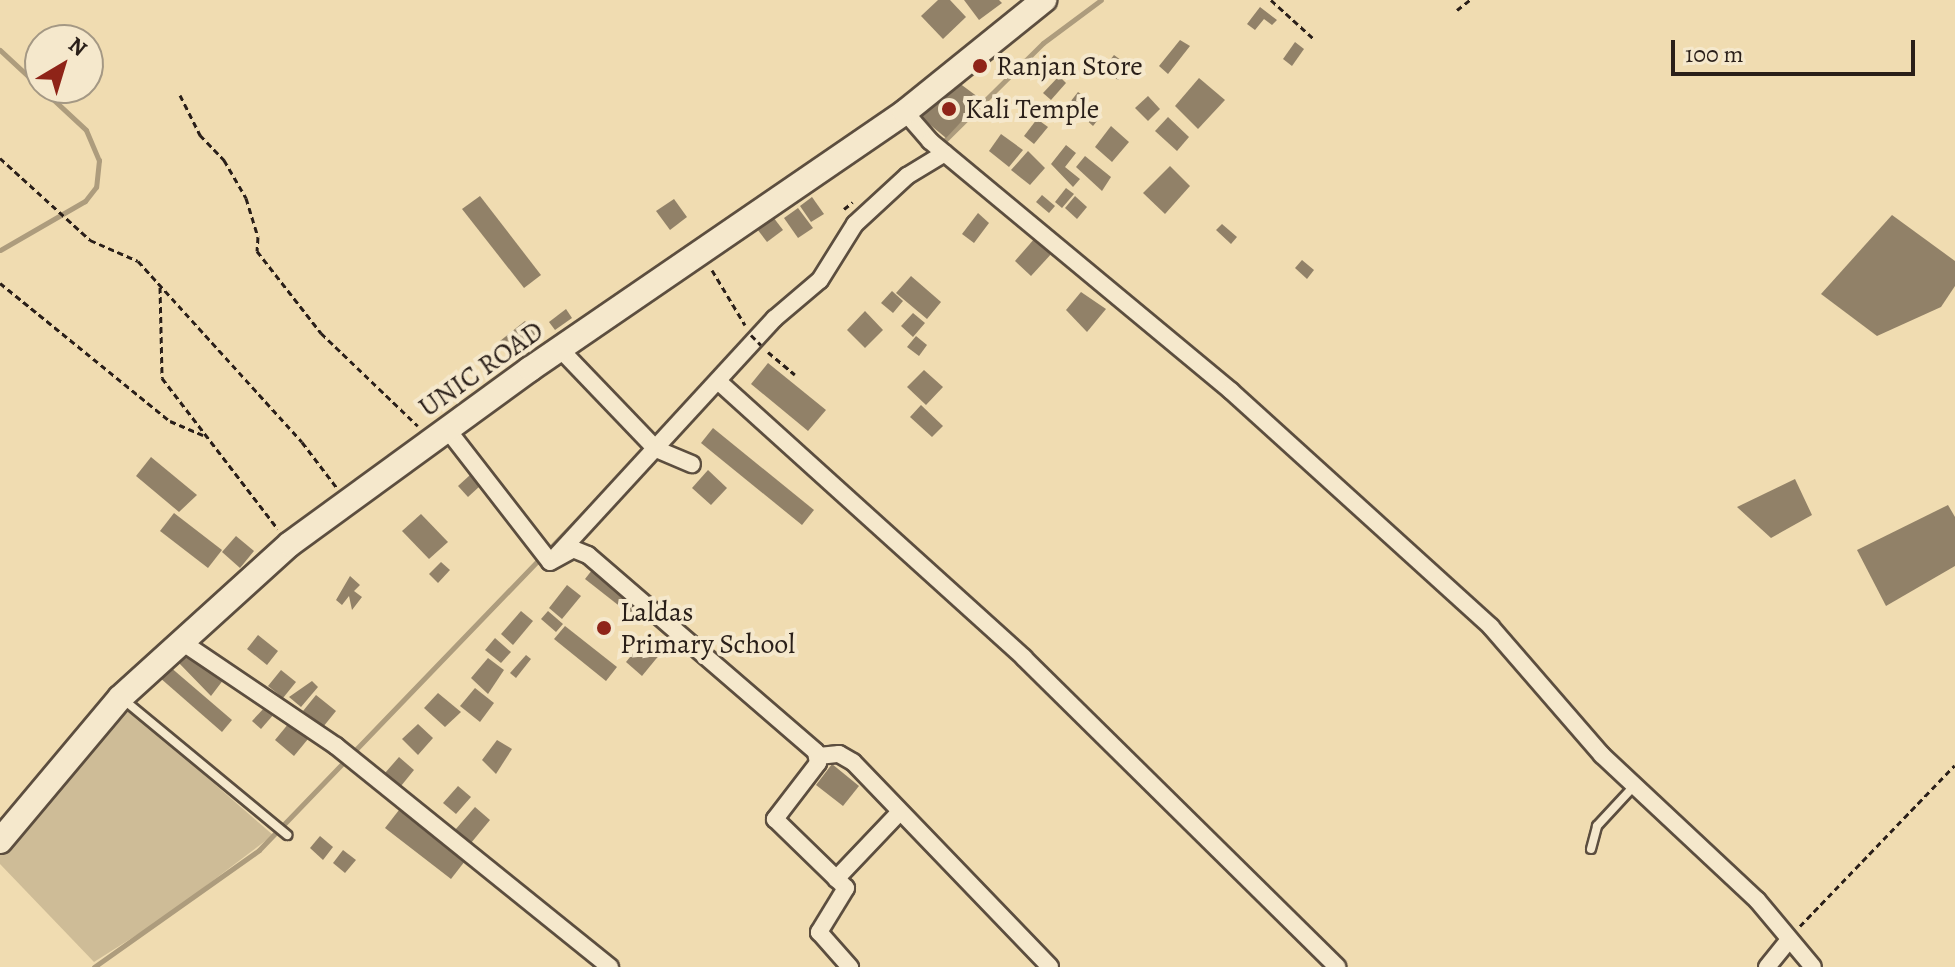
<!DOCTYPE html>
<style>
body{margin:0}
#map{position:relative;width:1955px;height:967px;overflow:hidden;background:#f0dcb1;font-family:Alegreya,serif}
div>[style]{position:absolute}
[style*='--x']{left:calc(var(--x)*1px);top:calc(var(--y)*1px);width:calc(var(--w)*1px);rotate:calc(var(--a)*1deg)}
.green>*{inset:0;background:#cebc97}
.stream>*{height:5px;margin:-2.5px;padding:0 2.5px;transform-origin:2.5px;border-radius:2.5px;background:#ad9c7d}
.building>*{inset:0;background:#918168}
.path>*{height:3px;margin-top:-1.5px;transform-origin:0;background:repeating-linear-gradient(90deg,#2a1f19 0 6px,transparent 0 10px)}
.roads{filter:drop-shadow(2px 0 #5c4e3f) drop-shadow(-2px 0 #5c4e3f) drop-shadow(0 2px #5c4e3f) drop-shadow(0 -2px #5c4e3f)}
.lane>*{height:8px;margin:-4px;padding:0 4px;transform-origin:4px;border-radius:4px;background:#f5e8cc}
.street>*{height:16px;margin:-8px;padding:0 8px;transform-origin:8px;border-radius:8px;background:#f5e8cc}
.secondary>*{height:24px;margin:-12px;padding:0 12px;transform-origin:12px;border-radius:12px;background:#f5e8cc}
.path-bridge>*{height:3px;margin-top:-1.5px;transform-origin:0;background:repeating-linear-gradient(90deg,#2a1f19 0 6px,transparent 0 10px)}
.dots>*{width:22px;height:22px;translate:-50% -50%;box-sizing:border-box;border:4px solid #f5e8cc;border-radius:50%}
span{translate:-50% -50%;white-space:nowrap;text-align:center;line-height:1.15;-webkit-text-stroke:8px #f5e8cc;paint-order:stroke}
.poi-label{font-size:28px;color:#2a1f19}
.left{translate:0 -50%;text-align:left}
.street-label{font-size:28px;color:#2a1f19}
.north{position:absolute;left:24px;top:24px;width:80px;height:80px;box-sizing:border-box;background:#f5e8cc;border:2px solid #a49884;border-radius:50%;rotate:38deg;font-size:22px;font-weight:700;line-height:32px;text-align:center;color:#2a1f19}
.north::after{content:'';display:block;margin:auto;width:28px;height:36px;background:#8f2418;clip-path:polygon(50% 0,100% 100%,50% 72%,0 100%)}
.scale{position:absolute;left:1671px;top:40px;width:244px;height:36px;box-sizing:border-box;border:4px solid #2a1f19;border-top:0;padding-left:10px;font-size:24px;line-height:28px;white-space:nowrap;color:#2a1f19;-webkit-text-stroke:6px #f5e8cc;paint-order:stroke}
</style>
<div id="map">
<div class="green">
<div style="clip-path:polygon(123px 704px,273px 835px,165px 917px,94px 962px,0 864px,0 849px)"></div>
</div>
<div class="stream">
<div style="--x:0;--y:50;--w:117;--a:42.9"></div>
<div style="--x:86;--y:130;--w:33;--a:67"></div>
<div style="--x:99;--y:160;--w:27;--a:96"></div>
<div style="--x:96;--y:187;--w:18;--a:128"></div>
<div style="--x:85;--y:201;--w:98;--a:150"></div>
<div style="--x:939;--y:146;--w:146;--a:-44.7"></div>
<div style="--x:1043;--y:43;--w:72;--a:-36.6"></div>
<div style="--x:94;--y:967;--w:202;--a:-35.3"></div>
<div style="--x:259;--y:850;--w:529;--a:-46.07"></div>
</div>
<div class="building">
<div style="clip-path:polygon(938px 0,950px 0,966px 17px,943px 39px,921px 16px)"></div>
<div style="clip-path:polygon(964px 0,999px 0,1002px 3px,979px 20px)"></div>
<div style="clip-path:polygon(1260px 7px,1277px 20px,1272px 25px,1264px 19px,1255px 30px,1247px 24px)"></div>
<div style="clip-path:polygon(1180px 40px,1190px 46px,1168px 74px,1159px 66px)"></div>
<div style="clip-path:polygon(1295px 42px,1304px 49px,1292px 66px,1283px 59px)"></div>
<div style="clip-path:polygon(1114px 55px,1129px 66px,1118px 80px,1103px 69px)"></div>
<div style="clip-path:polygon(1059px 76px,1066px 83px,1051px 100px,1043px 93px)"></div>
<div style="clip-path:polygon(951px 77px,982px 100px,946px 138px,922px 118px,925px 100px)"></div>
<div style="clip-path:polygon(1199px 78px,1225px 100px,1198px 129px,1175px 106px)"></div>
<div style="clip-path:polygon(1078px 92px,1087px 99px,1075px 113px,1067px 106px)"></div>
<div style="clip-path:polygon(1148px 96px,1160px 109px,1148px 121px,1135px 108px)"></div>
<div style="clip-path:polygon(1091px 107px,1101px 116px,1093px 126px,1083px 117px)"></div>
<div style="clip-path:polygon(1168px 117px,1189px 137px,1177px 151px,1155px 131px)"></div>
<div style="clip-path:polygon(1037px 119px,1048px 127px,1034px 144px,1024px 136px)"></div>
<div style="clip-path:polygon(1111px 126px,1129px 142px,1112px 162px,1095px 147px)"></div>
<div style="clip-path:polygon(1001px 134px,1023px 150px,1009px 167px,989px 151px)"></div>
<div style="clip-path:polygon(1066px 145px,1076px 153px,1065px 167px,1080px 179px,1073px 187px,1051px 164px)"></div>
<div style="clip-path:polygon(1028px 151px,1045px 168px,1030px 185px,1011px 170px)"></div>
<div style="clip-path:polygon(1085px 156px,1111px 177px,1102px 191px,1076px 167px)"></div>
<div style="clip-path:polygon(1170px 166px,1190px 186px,1165px 214px,1143px 193px)"></div>
<div style="clip-path:polygon(1066px 188px,1074px 194px,1062px 208px,1055px 202px)"></div>
<div style="clip-path:polygon(1042px 195px,1055px 206px,1049px 213px,1036px 202px)"></div>
<div style="clip-path:polygon(480px 196px,541px 275px,524px 288px,462px 209px)"></div>
<div style="clip-path:polygon(1075px 196px,1087px 207px,1077px 219px,1065px 208px)"></div>
<div style="clip-path:polygon(812px 197px,824px 214px,811px 222px,800px 206px)"></div>
<div style="clip-path:polygon(674px 199px,687px 217px,670px 230px,656px 211px)"></div>
<div style="clip-path:polygon(798px 208px,813px 228px,798px 238px,784px 218px)"></div>
<div style="clip-path:polygon(770px 213px,783px 230px,767px 242px,754px 225px)"></div>
<div style="clip-path:polygon(978px 213px,989px 223px,974px 243px,962px 234px)"></div>
<div style="clip-path:polygon(1892px 215px,1955px 261px,1955px 286px,1941px 307px,1877px 336px,1821px 294px)"></div>
<div style="clip-path:polygon(1222px 224px,1237px 237px,1231px 244px,1216px 230px)"></div>
<div style="clip-path:polygon(1035px 238px,1053px 252px,1031px 276px,1015px 261px)"></div>
<div style="clip-path:polygon(1302px 260px,1314px 270px,1307px 279px,1295px 268px)"></div>
<div style="clip-path:polygon(911px 276px,941px 302px,927px 319px,896px 293px)"></div>
<div style="clip-path:polygon(892px 291px,903px 301px,893px 313px,881px 303px)"></div>
<div style="clip-path:polygon(1081px 292px,1106px 309px,1087px 332px,1066px 310px)"></div>
<div style="clip-path:polygon(566px 309px,572px 318px,555px 330px,549px 322px)"></div>
<div style="clip-path:polygon(865px 311px,883px 330px,865px 348px,847px 330px)"></div>
<div style="clip-path:polygon(913px 313px,925px 323px,913px 337px,901px 326px)"></div>
<div style="clip-path:polygon(525px 321px,536px 334px,511px 354px,500px 341px)"></div>
<div style="clip-path:polygon(916px 336px,927px 345px,919px 356px,907px 347px)"></div>
<div style="clip-path:polygon(768px 363px,826px 410px,808px 431px,751px 384px)"></div>
<div style="clip-path:polygon(924px 370px,943px 387px,926px 405px,907px 387px)"></div>
<div style="clip-path:polygon(921px 405px,943px 426px,932px 437px,910px 417px)"></div>
<div style="clip-path:polygon(713px 428px,814px 510px,802px 525px,701px 443px)"></div>
<div style="clip-path:polygon(151px 457px,197px 495px,179px 512px,136px 476px)"></div>
<div style="clip-path:polygon(708px 470px,727px 488px,711px 505px,692px 488px)"></div>
<div style="clip-path:polygon(470px 475px,480px 486px,468px 497px,458px 486px)"></div>
<div style="clip-path:polygon(1795px 479px,1812px 515px,1771px 538px,1737px 507px)"></div>
<div style="clip-path:polygon(1948px 505px,1955px 517px,1955px 566px,1886px 606px,1857px 550px)"></div>
<div style="clip-path:polygon(174px 513px,222px 550px,208px 568px,160px 531px)"></div>
<div style="clip-path:polygon(421px 514px,448px 542px,429px 559px,402px 531px)"></div>
<div style="clip-path:polygon(236px 536px,254px 551px,240px 568px,222px 552px)"></div>
<div style="clip-path:polygon(441px 562px,450px 570px,438px 583px,429px 574px)"></div>
<div style="clip-path:polygon(596px 565px,652px 609px,641px 623px,585px 579px)"></div>
<div style="clip-path:polygon(350px 576px,360px 585px,354px 591px,362px 597px,352px 610px,349px 596px,342px 605px,336px 600px)"></div>
<div style="clip-path:polygon(567px 585px,581px 596px,562px 619px,549px 608px)"></div>
<div style="clip-path:polygon(521px 611px,533px 621px,513px 645px,501px 634px)"></div>
<div style="clip-path:polygon(548px 611px,563px 624px,556px 632px,541px 619px)"></div>
<div style="clip-path:polygon(565px 626px,617px 667px,606px 681px,554px 639px)"></div>
<div style="clip-path:polygon(258px 635px,278px 651px,267px 665px,247px 649px)"></div>
<div style="clip-path:polygon(648px 635px,665px 648px,642px 676px,626px 662px)"></div>
<div style="clip-path:polygon(495px 638px,511px 652px,501px 663px,485px 650px)"></div>
<div style="clip-path:polygon(190px 647px,209px 662px,205px 668px,211px 672px,216px 666px,227px 675px,211px 696px,178px 662px)"></div>
<div style="clip-path:polygon(526px 655px,531px 659px,516px 678px,510px 673px)"></div>
<div style="clip-path:polygon(488px 658px,504px 670px,488px 694px,471px 678px)"></div>
<div style="clip-path:polygon(169px 666px,232px 720px,222px 732px,159px 677px)"></div>
<div style="clip-path:polygon(281px 670px,296px 682px,283px 698px,268px 686px)"></div>
<div style="clip-path:polygon(312px 681px,318px 687px,301px 707px,289px 697px)"></div>
<div style="clip-path:polygon(475px 688px,494px 703px,480px 722px,460px 706px)"></div>
<div style="clip-path:polygon(438px 693px,461px 712px,445px 727px,424px 708px)"></div>
<div style="clip-path:polygon(316px 695px,336px 711px,323px 727px,303px 711px)"></div>
<div style="clip-path:polygon(266px 706px,274px 714px,261px 729px,252px 721px)"></div>
<div style="clip-path:polygon(289px 723px,308px 739px,294px 756px,275px 740px)"></div>
<div style="clip-path:polygon(418px 724px,433px 738px,418px 755px,402px 739px)"></div>
<div style="clip-path:polygon(497px 740px,512px 749px,496px 774px,482px 760px)"></div>
<div style="clip-path:polygon(399px 757px,414px 770px,401px 786px,385px 773px)"></div>
<div style="clip-path:polygon(832px 764px,859px 786px,843px 806px,816px 785px)"></div>
<div style="clip-path:polygon(458px 786px,471px 797px,456px 814px,443px 803px)"></div>
<div style="clip-path:polygon(475px 807px,490px 820px,471px 843px,455px 830px)"></div>
<div style="clip-path:polygon(399px 810px,465px 861px,451px 879px,385px 828px)"></div>
<div style="clip-path:polygon(320px 836px,333px 847px,323px 860px,310px 848px)"></div>
<div style="clip-path:polygon(343px 850px,356px 860px,345px 873px,333px 863px)"></div>
</div>
<div class="path">
<div style="--x:1271;--y:0;--w:59;--a:42.3"></div>
<div style="--x:1457;--y:10;--w:16;--a:-38"></div>
<div style="--x:180;--y:95;--w:45;--a:63.4"></div>
<div style="--x:200;--y:135;--w:35;--a:46"></div>
<div style="--x:224;--y:160;--w:44;--a:59.9"></div>
<div style="--x:246;--y:198;--w:41;--a:72.9"></div>
<div style="--x:258;--y:237;--w:14;--a:94"></div>
<div style="--x:257;--y:251;--w:104;--a:52"></div>
<div style="--x:321;--y:333;--w:134;--a:43.8"></div>
<div style="--x:0;--y:158;--w:122;--a:42.3"></div>
<div style="--x:90;--y:240;--w:52;--a:23.6"></div>
<div style="--x:138;--y:261;--w:244;--a:47.8"></div>
<div style="--x:302;--y:442;--w:58;--a:52.7"></div>
<div style="--x:844;--y:209;--w:11;--a:-38"></div>
<div style="--x:712;--y:270;--w:64;--a:59"></div>
<div style="--x:0;--y:283;--w:219;--a:39.1"></div>
<div style="--x:170;--y:421;--w:36;--a:23"></div>
<div style="--x:160;--y:287;--w:91;--a:88.7"></div>
<div style="--x:162;--y:378;--w:190;--a:52.5"></div>
<div style="--x:768;--y:352;--w:35;--a:40"></div>
<div style="--x:1800;--y:926;--w:223;--a:-46.1"></div>
</div>
<div class="roads">
<div class="lane">
<div style="--x:124;--y:700;--w:212;--a:39.6"></div>
<div style="--x:1591;--y:849;--w:24;--a:-75"></div>
<div style="--x:1597;--y:826;--w:54;--a:-47.2"></div>
</div>
<div class="street">
<div style="--x:905;--y:112;--w:38;--a:49"></div>
<div style="--x:930;--y:141;--w:391;--a:39.7"></div>
<div style="--x:1231;--y:391;--w:351;--a:42.2"></div>
<div style="--x:1491;--y:627;--w:169;--a:49.1"></div>
<div style="--x:1602;--y:755;--w:212;--a:43.1"></div>
<div style="--x:1757;--y:900;--w:87;--a:50.1"></div>
<div style="--x:561;--y:350;--w:137;--a:46.2"></div>
<div style="--x:656;--y:449;--w:39;--a:23"></div>
<div style="--x:719;--y:382;--w:411;--a:42.1"></div>
<div style="--x:1024;--y:658;--w:440;--a:44.6"></div>
<div style="--x:447;--y:429;--w:168;--a:52.2"></div>
<div style="--x:550;--y:562;--w:26;--a:-29"></div>
<div style="--x:573;--y:549;--w:16;--a:22"></div>
<div style="--x:588;--y:555;--w:301;--a:40.8"></div>
<div style="--x:816;--y:752;--w:11;--a:80"></div>
<div style="--x:818;--y:763;--w:71;--a:127.5"></div>
<div style="--x:775;--y:819;--w:99;--a:44.2"></div>
<div style="--x:846;--y:888;--w:52;--a:121.5"></div>
<div style="--x:819;--y:932;--w:47;--a:48.5"></div>
<div style="--x:557;--y:555;--w:321;--a:-47.4"></div>
<div style="--x:774;--y:319;--w:60;--a:-40.3"></div>
<div style="--x:820;--y:280;--w:66;--a:-58"></div>
<div style="--x:855;--y:224;--w:71;--a:-42.7"></div>
<div style="--x:907;--y:176;--w:44;--a:-31.2"></div>
<div style="--x:182;--y:642;--w:186;--a:34"></div>
<div style="--x:336;--y:746;--w:352;--a:38.9"></div>
<div style="--x:819;--y:756;--w:20;--a:-6"></div>
<div style="--x:839;--y:754;--w:16;--a:30"></div>
<div style="--x:853;--y:762;--w:284;--a:46.1"></div>
<div style="--x:836;--y:879;--w:90;--a:-46.4"></div>
<div style="--x:1767;--y:967;--w:32;--a:-51"></div>
</div>
<div class="secondary">
<div style="--x:0;--y:841;--w:187;--a:-50"></div>
<div style="--x:120;--y:698;--w:229;--a:-42.2"></div>
<div style="--x:290;--y:544;--w:297;--a:-36.1"></div>
<div style="--x:530;--y:369;--w:455;--a:-34.4"></div>
<div style="--x:905;--y:112;--w:179;--a:-38.9"></div>
</div>
</div>
<div class="path-bridge">
<div style="--x:751;--y:335;--w:14;--a:45"></div>
</div>
<div class="dots">
<div style="left:980px;top:66px;background:#8f2418"></div>
<div style="left:949px;top:109px;background:#8f2418"></div>
<div style="left:604px;top:628px;background:#8f2418"></div>
</div>
<div class="poi-label">
<span class="left" style="left:996px;top:66px">Ranjan Store</span>
<span class="left" style="left:965px;top:109px">Kali Temple</span>
<span class="left" style="left:620px;top:628px">Laldas<br>Primary School</span>
</div>
<div class="street-label">
<span style="left:481px;top:369px;rotate:-35deg">UNIC ROAD</span>
</div>
<div class="north">N</div>
<div class="scale">100 m</div>
</div>
